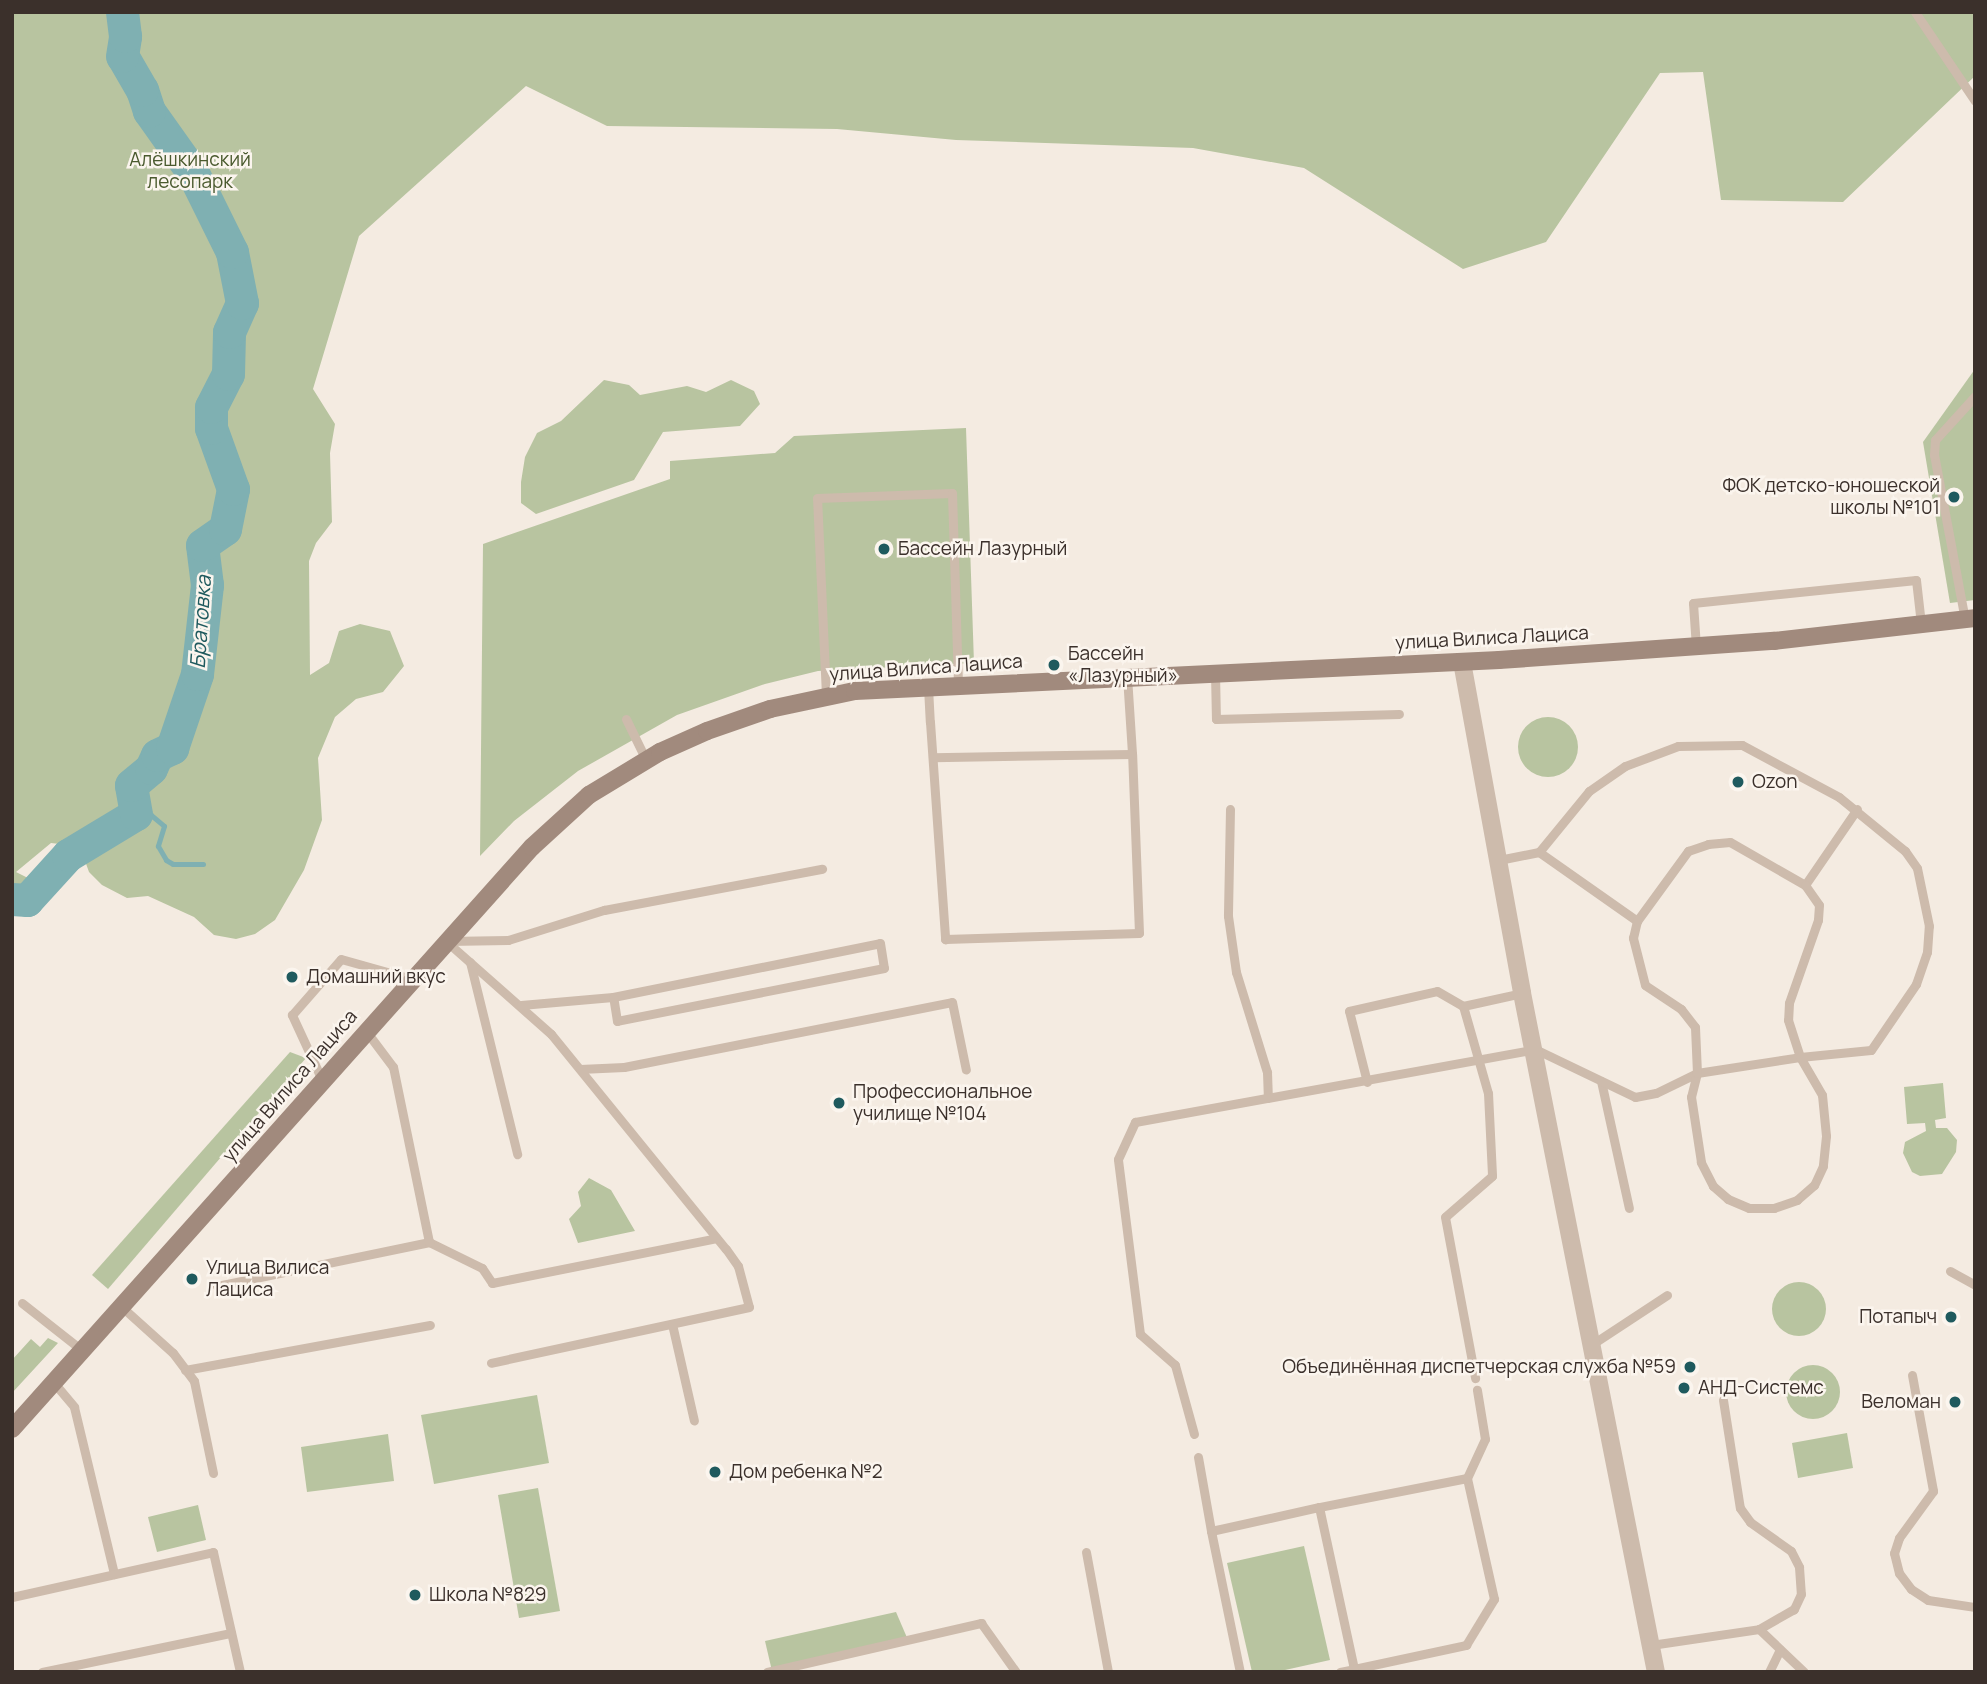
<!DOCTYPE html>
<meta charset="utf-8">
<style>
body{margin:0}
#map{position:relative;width:1987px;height:1684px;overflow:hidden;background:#f4ebe1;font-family:Manrope,sans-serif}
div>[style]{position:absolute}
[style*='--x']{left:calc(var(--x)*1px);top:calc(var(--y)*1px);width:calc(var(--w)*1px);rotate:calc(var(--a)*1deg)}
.green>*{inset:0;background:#b8c4a0}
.round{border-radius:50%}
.stream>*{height:5px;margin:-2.5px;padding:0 2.5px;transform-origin:2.5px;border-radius:2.5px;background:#7fb0b2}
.river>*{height:33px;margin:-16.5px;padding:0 16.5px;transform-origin:16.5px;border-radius:16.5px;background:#7fb0b2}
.lane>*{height:9px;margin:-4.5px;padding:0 4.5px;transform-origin:4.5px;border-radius:4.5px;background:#cdbbac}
.street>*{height:18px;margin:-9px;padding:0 9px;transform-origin:9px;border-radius:9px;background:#cdbbac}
.secondary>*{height:18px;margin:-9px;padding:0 9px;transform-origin:9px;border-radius:9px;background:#a18a7d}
.dots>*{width:19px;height:19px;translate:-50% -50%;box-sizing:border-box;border:4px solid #fbf5ee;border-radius:50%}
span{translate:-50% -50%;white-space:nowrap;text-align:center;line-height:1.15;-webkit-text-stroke:5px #fbf5ee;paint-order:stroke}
.park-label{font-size:19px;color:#4a5a2e}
.poi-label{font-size:19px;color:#3b302b}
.right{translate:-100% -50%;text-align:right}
.left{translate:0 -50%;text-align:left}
.street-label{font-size:19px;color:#3b302b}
.water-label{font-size:21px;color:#1f5a5e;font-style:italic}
.frame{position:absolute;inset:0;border:14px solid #3b302b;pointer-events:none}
</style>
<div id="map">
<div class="green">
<div style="clip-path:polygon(12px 12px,1975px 12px,1975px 76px,1843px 202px,1721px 200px,1703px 72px,1660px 73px,1546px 242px,1463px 269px,1304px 168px,1193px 148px,956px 140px,837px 129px,607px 126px,526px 86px,359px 236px,313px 389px,335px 424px,330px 453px,332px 522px,316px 543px,309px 561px,310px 675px,329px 663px,339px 631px,360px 624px,390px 631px,404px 666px,383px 692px,356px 699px,335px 717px,318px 758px,322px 820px,304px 870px,275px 920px,255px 934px,236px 939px,214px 935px,194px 917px,148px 896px,127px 898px,102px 885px,89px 872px,80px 847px,68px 845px,51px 843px,16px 872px,28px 878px,27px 900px,12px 898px)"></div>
<div style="clip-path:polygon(1975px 369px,1975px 600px,1950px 603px,1923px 442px)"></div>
<div style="clip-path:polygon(604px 380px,629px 385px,640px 395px,687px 386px,706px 392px,731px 380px,754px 391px,760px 404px,740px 426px,663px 432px,634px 480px,536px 514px,521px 503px,521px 482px,525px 457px,537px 433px,561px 421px)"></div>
<div style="clip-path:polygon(966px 428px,974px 663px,818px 671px,765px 684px,677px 715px,578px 771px,514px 821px,480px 856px,483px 544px,670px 479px,670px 461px,775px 453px,794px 436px)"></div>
<div class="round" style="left:1518px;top:717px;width:60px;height:60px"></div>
<div style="clip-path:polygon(290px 1052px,306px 1058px,108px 1289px,92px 1275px)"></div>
<div style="clip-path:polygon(1943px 1083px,1946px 1118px,1935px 1120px,1936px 1128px,1947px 1128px,1957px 1140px,1956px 1152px,1942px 1174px,1920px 1176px,1912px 1172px,1903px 1153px,1905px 1142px,1926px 1131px,1925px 1123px,1907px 1124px,1904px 1087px)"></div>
<div style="clip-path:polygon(589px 1178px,611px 1190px,635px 1231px,578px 1243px,569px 1219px,581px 1206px,578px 1192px)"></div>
<div class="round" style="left:1772px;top:1282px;width:54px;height:54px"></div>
<div style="clip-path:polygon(48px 1338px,58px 1343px,12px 1393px,12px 1360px,31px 1339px,40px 1347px)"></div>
<div class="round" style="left:1786px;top:1365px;width:54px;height:54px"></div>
<div style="clip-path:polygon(537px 1395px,549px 1463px,434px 1484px,421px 1415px)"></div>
<div style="clip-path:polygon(1847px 1433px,1853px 1468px,1798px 1478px,1792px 1443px)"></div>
<div style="clip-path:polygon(388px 1434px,394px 1481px,307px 1492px,301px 1447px)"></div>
<div style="clip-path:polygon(538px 1488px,560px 1611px,519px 1618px,498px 1495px)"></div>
<div style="clip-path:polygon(198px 1505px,206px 1540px,157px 1552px,148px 1517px)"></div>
<div style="clip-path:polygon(1304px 1546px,1330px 1660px,1276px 1672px,1252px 1672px,1227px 1563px)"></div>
<div style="clip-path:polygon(896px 1612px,908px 1640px,772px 1671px,765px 1641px)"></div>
</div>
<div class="stream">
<div style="--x:136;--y:814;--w:15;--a:4"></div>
<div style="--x:151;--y:815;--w:17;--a:40"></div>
<div style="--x:164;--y:826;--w:21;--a:107"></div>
<div style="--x:158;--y:846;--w:16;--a:60"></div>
<div style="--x:166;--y:860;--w:8;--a:30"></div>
<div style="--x:173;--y:864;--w:30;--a:0"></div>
</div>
<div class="river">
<div style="--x:12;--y:899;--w:15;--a:4"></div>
<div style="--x:27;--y:900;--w:61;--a:-47.7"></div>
<div style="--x:68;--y:855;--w:79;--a:-31.1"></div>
<div style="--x:136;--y:814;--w:29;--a:-100"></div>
<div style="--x:131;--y:785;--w:26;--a:-40"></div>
<div style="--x:151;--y:768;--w:14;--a:-65"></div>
<div style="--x:157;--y:755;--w:17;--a:-25"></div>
<div style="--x:172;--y:748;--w:78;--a:-71.3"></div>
<div style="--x:197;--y:674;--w:90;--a:-83.6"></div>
<div style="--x:207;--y:585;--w:40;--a:-97.1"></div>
<div style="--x:202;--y:545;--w:28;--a:-35"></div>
<div style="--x:225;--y:529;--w:41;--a:-78.7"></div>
<div style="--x:233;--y:489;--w:65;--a:-109.8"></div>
<div style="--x:211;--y:428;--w:21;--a:-90"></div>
<div style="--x:211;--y:407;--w:37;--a:-63"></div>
<div style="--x:228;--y:374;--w:42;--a:-88.6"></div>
<div style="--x:229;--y:332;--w:32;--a:-66"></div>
<div style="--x:242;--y:303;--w:52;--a:-101.1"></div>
<div style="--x:232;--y:252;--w:88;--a:-116.3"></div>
<div style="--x:193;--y:173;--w:76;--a:-125.4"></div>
<div style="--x:149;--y:111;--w:22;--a:-108"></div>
<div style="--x:142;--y:90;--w:39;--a:-120"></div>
<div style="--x:122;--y:56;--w:20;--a:-81"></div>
<div style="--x:125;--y:36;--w:24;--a:-97"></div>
</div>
<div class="lane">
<div style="--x:1915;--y:12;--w:107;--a:56"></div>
<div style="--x:1965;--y:620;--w:168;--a:-100.6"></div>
<div style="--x:1934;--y:455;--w:15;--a:-86"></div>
<div style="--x:1935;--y:440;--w:59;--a:-47.7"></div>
<div style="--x:1696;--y:647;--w:44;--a:-93.9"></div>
<div style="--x:1693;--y:603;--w:224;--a:-5.9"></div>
<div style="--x:1916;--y:580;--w:44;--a:83.5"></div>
<div style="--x:1215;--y:673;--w:46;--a:88.8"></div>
<div style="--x:1216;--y:719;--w:183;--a:-1.6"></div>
<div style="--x:1127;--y:676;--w:78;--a:86.3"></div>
<div style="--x:928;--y:687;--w:35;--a:87"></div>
<div style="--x:930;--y:722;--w:218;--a:86"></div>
<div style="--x:945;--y:939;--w:194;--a:-1.8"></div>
<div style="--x:1139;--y:933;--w:179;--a:-92.2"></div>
<div style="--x:1132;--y:754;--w:199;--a:179.1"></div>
<div style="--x:826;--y:695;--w:197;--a:-92.6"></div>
<div style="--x:817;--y:498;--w:135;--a:-2.1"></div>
<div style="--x:952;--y:493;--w:192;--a:88.2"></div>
<div style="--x:626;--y:719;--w:46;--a:64"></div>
<div style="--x:1230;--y:809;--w:107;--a:91.1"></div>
<div style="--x:1228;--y:916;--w:57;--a:81.9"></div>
<div style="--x:1236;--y:972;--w:105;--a:72.8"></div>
<div style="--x:1267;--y:1072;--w:26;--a:88"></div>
<div style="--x:1539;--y:852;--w:120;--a:35.1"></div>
<div style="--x:1805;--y:885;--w:92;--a:-55.6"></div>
<div style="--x:447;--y:941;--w:61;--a:-0.9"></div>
<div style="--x:508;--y:940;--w:101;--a:-17.4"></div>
<div style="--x:604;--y:910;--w:222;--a:-10.7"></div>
<div style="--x:447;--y:942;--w:139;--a:41.5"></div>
<div style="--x:551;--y:1034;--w:277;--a:50.9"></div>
<div style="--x:726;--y:1249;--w:21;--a:55"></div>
<div style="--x:738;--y:1266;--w:42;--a:75"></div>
<div style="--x:749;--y:1307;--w:264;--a:167.8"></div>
<div style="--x:470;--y:962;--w:198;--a:76.2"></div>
<div style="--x:521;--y:1005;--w:92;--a:-5"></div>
<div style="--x:613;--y:997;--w:272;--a:-11.4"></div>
<div style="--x:880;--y:943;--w:25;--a:81"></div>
<div style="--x:884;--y:968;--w:272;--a:168.8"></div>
<div style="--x:617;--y:1021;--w:24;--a:-99"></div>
<div style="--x:1463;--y:1006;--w:91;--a:74"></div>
<div style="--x:1488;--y:1093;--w:83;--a:87.2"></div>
<div style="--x:1492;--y:1176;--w:62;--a:138.9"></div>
<div style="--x:1445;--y:1217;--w:164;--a:79.4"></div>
<div style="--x:580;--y:1069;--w:44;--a:-2.6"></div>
<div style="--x:624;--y:1067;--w:334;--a:-11.2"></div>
<div style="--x:952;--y:1002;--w:69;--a:78.4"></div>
<div style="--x:322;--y:1080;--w:72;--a:-114.8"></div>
<div style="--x:292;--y:1015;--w:74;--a:-48.8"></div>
<div style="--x:341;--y:959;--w:74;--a:15.7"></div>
<div style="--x:1601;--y:1081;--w:130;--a:77.6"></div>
<div style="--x:1367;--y:1082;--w:73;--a:-104.2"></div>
<div style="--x:1349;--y:1011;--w:90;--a:-12.8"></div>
<div style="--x:1437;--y:991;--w:30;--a:30"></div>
<div style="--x:1463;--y:1006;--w:60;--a:-12.4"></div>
<div style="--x:429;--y:1242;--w:59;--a:26.1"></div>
<div style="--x:482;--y:1268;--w:18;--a:56"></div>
<div style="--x:492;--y:1283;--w:229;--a:-11.3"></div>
<div style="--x:1950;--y:1271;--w:29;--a:29"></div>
<div style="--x:217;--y:1286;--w:217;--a:-11.7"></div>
<div style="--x:429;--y:1242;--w:179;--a:-101.6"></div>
<div style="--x:393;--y:1067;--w:45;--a:-126.9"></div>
<div style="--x:22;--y:1303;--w:78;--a:38.2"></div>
<div style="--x:123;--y:1308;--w:67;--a:42"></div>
<div style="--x:173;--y:1353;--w:35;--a:53"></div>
<div style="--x:194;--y:1381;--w:94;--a:78.3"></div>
<div style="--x:672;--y:1324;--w:99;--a:77.2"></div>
<div style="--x:1591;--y:1345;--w:91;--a:-33.3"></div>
<div style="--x:185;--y:1370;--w:249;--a:-10.4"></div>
<div style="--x:1912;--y:1375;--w:118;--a:79.7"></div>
<div style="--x:1933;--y:1491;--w:58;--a:125.9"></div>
<div style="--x:1899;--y:1538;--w:16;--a:108"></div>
<div style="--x:1894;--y:1553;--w:21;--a:76"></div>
<div style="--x:1899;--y:1573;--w:20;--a:53"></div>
<div style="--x:1911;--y:1589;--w:20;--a:33"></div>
<div style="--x:1928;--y:1600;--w:48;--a:8.5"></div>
<div style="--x:55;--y:1384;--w:30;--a:50"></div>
<div style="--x:74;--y:1407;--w:172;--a:76.5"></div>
<div style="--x:1723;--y:1400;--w:109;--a:81.1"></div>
<div style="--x:1740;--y:1508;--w:17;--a:54"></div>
<div style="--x:1750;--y:1522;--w:50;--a:35.3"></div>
<div style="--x:1791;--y:1551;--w:18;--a:63"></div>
<div style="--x:1799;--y:1567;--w:27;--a:86"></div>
<div style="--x:1801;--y:1594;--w:17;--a:115"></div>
<div style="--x:1794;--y:1609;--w:40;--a:150.3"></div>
<div style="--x:1194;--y:1434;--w:72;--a:-105.4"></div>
<div style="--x:1175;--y:1365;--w:47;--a:-138.5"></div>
<div style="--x:1140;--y:1334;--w:176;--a:-97.2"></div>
<div style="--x:1118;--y:1159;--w:41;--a:-65.3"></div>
<div style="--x:1135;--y:1122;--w:407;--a:-10.3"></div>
<div style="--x:1535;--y:1049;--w:111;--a:25.6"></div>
<div style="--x:1635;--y:1097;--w:21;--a:-11"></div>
<div style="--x:1656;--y:1093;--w:46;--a:-26"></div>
<div style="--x:1697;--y:1073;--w:104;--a:-8.8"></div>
<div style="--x:1800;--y:1057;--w:44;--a:59.9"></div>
<div style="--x:1822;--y:1095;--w:41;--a:84.4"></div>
<div style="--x:1826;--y:1136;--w:30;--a:96"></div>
<div style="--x:1823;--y:1166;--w:21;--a:115"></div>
<div style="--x:1814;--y:1185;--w:23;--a:139"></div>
<div style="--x:1797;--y:1200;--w:24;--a:161"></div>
<div style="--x:1774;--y:1208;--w:25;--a:180"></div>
<div style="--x:1749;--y:1208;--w:23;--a:-157"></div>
<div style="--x:1728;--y:1199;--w:20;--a:-139"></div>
<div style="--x:1713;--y:1186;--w:27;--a:-117"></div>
<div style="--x:1701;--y:1162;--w:66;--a:-98.7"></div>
<div style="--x:1691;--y:1097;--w:25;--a:-76"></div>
<div style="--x:1697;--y:1073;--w:46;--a:-92.5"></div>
<div style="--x:1695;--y:1027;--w:23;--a:-128"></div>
<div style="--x:1681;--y:1009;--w:43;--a:-146.3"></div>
<div style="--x:1645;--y:985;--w:49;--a:-104.3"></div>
<div style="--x:1633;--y:938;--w:17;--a:-77"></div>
<div style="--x:1637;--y:921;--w:87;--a:-53.9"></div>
<div style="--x:1688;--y:851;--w:21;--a:-19"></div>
<div style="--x:1708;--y:844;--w:22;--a:-5"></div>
<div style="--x:1730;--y:842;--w:86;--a:29.8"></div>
<div style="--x:1805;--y:885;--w:24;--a:55"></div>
<div style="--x:1819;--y:905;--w:15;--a:94"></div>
<div style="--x:1818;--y:920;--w:88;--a:109.3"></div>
<div style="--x:1789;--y:1003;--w:17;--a:93"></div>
<div style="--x:1788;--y:1020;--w:39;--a:72"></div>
<div style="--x:1800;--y:1057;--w:71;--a:-5.6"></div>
<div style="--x:1871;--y:1050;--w:80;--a:-55.7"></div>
<div style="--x:1916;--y:984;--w:34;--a:-71"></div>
<div style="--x:1927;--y:952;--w:26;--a:-86"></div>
<div style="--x:1929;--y:926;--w:59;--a:-101.7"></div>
<div style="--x:1917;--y:868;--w:21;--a:-125"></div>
<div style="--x:1905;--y:851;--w:85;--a:-140.7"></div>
<div style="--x:1839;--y:797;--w:110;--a:-151.8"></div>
<div style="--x:1742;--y:745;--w:64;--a:179.1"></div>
<div style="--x:1678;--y:746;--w:57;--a:159.3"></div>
<div style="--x:1625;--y:766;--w:44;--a:145.2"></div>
<div style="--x:1589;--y:791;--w:79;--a:129.3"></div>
<div style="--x:1539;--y:852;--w:41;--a:168.7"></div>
<div style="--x:1198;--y:1457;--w:75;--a:80"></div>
<div style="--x:1211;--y:1531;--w:111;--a:-12.5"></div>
<div style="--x:1467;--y:1478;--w:151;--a:168.9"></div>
<div style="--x:1319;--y:1507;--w:166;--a:77.8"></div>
<div style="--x:1354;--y:1669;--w:115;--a:-12.1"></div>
<div style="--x:1466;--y:1645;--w:54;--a:-58.7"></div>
<div style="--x:1494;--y:1599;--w:124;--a:-102.6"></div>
<div style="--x:1467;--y:1478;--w:43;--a:-65.2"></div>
<div style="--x:1485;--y:1439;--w:50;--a:-99.3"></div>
<div style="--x:1211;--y:1531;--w:144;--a:78.4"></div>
<div style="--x:1086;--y:1552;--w:122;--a:79.6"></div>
<div style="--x:12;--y:1597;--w:206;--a:-12.6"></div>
<div style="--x:213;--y:1552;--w:123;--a:77.3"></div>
<div style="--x:1651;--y:1645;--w:109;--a:-8.4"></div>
<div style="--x:1759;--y:1629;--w:62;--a:43.7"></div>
<div style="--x:42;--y:1672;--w:193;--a:-11.7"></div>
<div style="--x:767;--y:1672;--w:220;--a:-12.9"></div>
<div style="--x:981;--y:1623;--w:60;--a:54.5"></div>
<div style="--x:1340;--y:1672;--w:14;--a:-12"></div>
<div style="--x:1769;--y:1672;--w:25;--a:-64"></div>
</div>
<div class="street">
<div style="--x:1462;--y:662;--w:336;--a:79.7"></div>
<div style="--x:1522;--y:993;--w:692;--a:78.84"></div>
</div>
<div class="secondary">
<div style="--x:12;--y:1429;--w:780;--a:-48.22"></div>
<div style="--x:532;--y:847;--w:77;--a:-42.4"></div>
<div style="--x:589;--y:795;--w:83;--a:-31.2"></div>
<div style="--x:660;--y:752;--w:51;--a:-24.1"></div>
<div style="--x:707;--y:731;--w:67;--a:-19.2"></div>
<div style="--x:770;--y:709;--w:87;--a:-12"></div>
<div style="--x:855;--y:691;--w:645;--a:-2.76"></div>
<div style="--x:1499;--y:660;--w:276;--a:-4"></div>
<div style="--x:1774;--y:641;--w:202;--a:-6.5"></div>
</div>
<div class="dots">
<div style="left:1954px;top:497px;background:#1f5a5e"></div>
<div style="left:884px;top:549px;background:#1f5a5e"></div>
<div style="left:1054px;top:665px;background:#1f5a5e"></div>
<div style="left:1738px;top:782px;background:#1f5a5e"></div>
<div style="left:292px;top:977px;background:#1f5a5e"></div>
<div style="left:839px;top:1103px;background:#1f5a5e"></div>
<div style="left:192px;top:1279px;background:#1f5a5e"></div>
<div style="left:1951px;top:1317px;background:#1f5a5e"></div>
<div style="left:1690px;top:1367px;background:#1f5a5e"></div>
<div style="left:1684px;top:1388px;background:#1f5a5e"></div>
<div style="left:1955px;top:1402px;background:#1f5a5e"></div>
<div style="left:715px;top:1472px;background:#1f5a5e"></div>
<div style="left:415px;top:1595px;background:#1f5a5e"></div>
</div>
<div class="park-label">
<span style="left:190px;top:171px">Алёшкинский<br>лесопарк</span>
</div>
<div class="poi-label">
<span class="right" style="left:1940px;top:497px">ФОК детско-юношеской<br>школы №101</span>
<span class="left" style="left:898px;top:549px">Бассейн Лазурный</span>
<span class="left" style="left:1068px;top:665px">Бассейн<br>«Лазурный»</span>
<span class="left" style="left:1752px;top:782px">Ozon</span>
<span class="left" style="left:306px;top:977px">Домашний вкус</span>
<span class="left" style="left:853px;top:1103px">Профессиональное<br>училище №104</span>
<span class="left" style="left:206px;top:1279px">Улица Вилиса<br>Лациса</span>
<span class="right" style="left:1937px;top:1317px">Потапыч</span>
<span class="right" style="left:1676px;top:1367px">Объединённая диспетчерская служба №59</span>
<span class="left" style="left:1698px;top:1388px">АНД-Системс</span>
<span class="right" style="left:1941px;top:1402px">Веломан</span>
<span class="left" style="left:729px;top:1472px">Дом ребенка №2</span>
<span class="left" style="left:429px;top:1595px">Школа №829</span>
</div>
<div class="street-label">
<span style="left:1492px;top:638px;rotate:-3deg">улица Вилиса Лациса</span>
<span style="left:926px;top:668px;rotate:-4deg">улица Вилиса Лациса</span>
<span style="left:290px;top:1086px;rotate:-49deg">улица Вилиса Лациса</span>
</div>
<div class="water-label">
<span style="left:200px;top:622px;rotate:-86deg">Братовка</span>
</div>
<div class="frame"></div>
</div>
